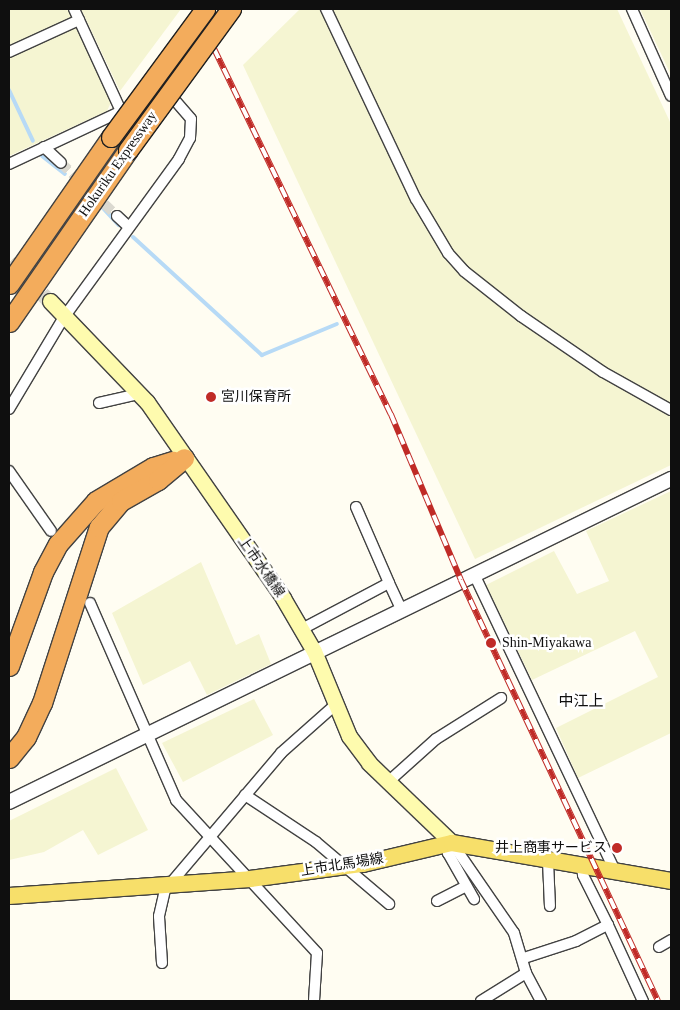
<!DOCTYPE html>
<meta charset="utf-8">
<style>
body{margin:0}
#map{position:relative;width:680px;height:1010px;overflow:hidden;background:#fffdf2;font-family:"Times New Roman","Noto Sans JP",serif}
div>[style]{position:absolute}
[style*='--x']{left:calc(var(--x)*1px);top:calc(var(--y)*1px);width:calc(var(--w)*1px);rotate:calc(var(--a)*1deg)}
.farmland>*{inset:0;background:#f5f5d2}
.stream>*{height:4px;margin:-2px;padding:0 2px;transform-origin:2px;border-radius:2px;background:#b7daf6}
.minor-tunnel>*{height:10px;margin-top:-5px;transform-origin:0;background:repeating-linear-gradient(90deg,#dbd9d0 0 10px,transparent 0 15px)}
.secondary-tunnel>*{height:15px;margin-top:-7.5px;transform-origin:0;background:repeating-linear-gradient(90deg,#dbd9d0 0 15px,transparent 0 23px)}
.roads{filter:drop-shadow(1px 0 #424242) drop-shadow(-1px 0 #424242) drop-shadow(0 1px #424242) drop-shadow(0 -1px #424242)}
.minor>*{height:10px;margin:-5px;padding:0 5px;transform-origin:5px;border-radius:5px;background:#fff}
.tertiary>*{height:14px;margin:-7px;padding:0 7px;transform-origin:7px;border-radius:7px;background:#fff}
.secondary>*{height:15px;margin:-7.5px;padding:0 7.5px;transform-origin:7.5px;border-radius:7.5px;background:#fefbae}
.primary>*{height:16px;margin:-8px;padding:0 8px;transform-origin:8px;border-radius:8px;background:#f7df6a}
.motorway>*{height:19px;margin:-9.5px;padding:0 9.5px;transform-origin:9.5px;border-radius:9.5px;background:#f3ac5c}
.rail>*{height:5.5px;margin-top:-2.75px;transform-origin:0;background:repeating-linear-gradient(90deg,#fff 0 11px,#c02b27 0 22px);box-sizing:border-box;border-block:1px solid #c02b27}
.bridges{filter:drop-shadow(1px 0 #202020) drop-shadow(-1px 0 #202020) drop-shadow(0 1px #202020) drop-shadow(0 -1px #202020)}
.motorway-bridge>*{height:19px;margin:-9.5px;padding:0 9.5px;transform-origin:9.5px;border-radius:9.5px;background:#f3ac5c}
.dots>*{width:14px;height:14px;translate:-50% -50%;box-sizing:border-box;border:2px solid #fff;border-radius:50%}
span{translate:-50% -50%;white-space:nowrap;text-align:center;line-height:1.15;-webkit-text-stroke:5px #fff;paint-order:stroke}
.street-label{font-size:14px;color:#0f0f0f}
.poi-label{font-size:14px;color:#0f0f0f}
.left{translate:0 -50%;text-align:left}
.right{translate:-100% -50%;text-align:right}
.neighbourhood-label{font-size:15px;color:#0f0f0f}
.frame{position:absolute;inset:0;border:10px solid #0f0f0f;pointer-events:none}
</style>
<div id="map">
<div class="farmland">
<div style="clip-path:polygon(9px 9px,70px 9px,113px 98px,107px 111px,9px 156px)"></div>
<div style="clip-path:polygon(81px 9px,181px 9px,120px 91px)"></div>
<div style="clip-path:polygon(300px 9px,617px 9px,671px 124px,671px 465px,475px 559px,243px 65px)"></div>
<div style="clip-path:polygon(640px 9px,671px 9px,671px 75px)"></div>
<div style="clip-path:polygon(671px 491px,671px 733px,578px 778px,556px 728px,658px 677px,635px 631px,532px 680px,486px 585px,554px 551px,577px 594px,609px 581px,586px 531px)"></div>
<div style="clip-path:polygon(201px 562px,236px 645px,259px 634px,271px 664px,207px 695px,190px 661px,143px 685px,112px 613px)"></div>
<div style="clip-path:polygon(254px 699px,273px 735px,183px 782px,162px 743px)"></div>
<div style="clip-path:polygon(116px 768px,148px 830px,98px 855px,83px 830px,44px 852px,9px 860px,9px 821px)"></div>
</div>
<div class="stream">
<div style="--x:9;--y:90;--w:56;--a:64.8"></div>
<div style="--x:42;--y:156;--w:29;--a:38"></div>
<div style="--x:101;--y:206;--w:26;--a:47"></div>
<div style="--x:133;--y:237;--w:175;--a:42.5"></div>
<div style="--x:262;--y:355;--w:81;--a:-22.5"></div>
</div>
<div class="minor-tunnel">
<div style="--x:61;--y:163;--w:77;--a:43.4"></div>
</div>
<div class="secondary-tunnel">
<div style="--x:9;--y:262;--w:57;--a:43.6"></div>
</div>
<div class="roads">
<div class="minor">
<div style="--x:74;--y:9;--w:110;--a:65.3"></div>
<div style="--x:326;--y:9;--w:210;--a:64.7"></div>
<div style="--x:416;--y:199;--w:63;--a:59.3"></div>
<div style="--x:448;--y:253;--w:24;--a:48"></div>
<div style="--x:464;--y:271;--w:73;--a:38.3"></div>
<div style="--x:521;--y:316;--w:99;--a:34.3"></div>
<div style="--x:603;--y:372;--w:78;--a:29.2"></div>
<div style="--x:632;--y:9;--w:95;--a:65.9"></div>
<div style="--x:9;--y:52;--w:77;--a:-24.6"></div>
<div style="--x:44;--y:147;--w:23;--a:43"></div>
<div style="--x:9;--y:164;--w:174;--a:-25.2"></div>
<div style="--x:166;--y:90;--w:38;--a:49"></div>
<div style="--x:191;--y:119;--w:19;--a:93"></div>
<div style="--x:190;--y:138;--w:24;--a:118"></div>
<div style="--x:179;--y:159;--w:195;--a:126"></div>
<div style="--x:64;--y:317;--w:107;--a:120.9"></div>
<div style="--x:117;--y:216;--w:16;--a:43"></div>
<div style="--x:99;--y:403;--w:41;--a:-12.7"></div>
<div style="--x:9;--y:471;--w:73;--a:55"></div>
<div style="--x:356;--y:507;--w:83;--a:66.5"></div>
<div style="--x:474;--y:574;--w:331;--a:64.6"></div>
<div style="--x:90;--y:603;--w:215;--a:66.4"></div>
<div style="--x:176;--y:800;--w:208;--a:47.3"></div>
<div style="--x:317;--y:953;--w:48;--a:93.6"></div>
<div style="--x:302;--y:629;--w:98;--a:-27.9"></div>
<div style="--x:389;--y:583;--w:29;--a:65"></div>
<div style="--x:388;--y:782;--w:64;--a:-41.9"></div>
<div style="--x:436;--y:739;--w:77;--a:-32.2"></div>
<div style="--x:245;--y:795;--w:85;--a:33.5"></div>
<div style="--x:316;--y:842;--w:96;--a:40.3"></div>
<div style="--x:452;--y:843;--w:109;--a:55.4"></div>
<div style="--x:514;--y:933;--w:42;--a:73.3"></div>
<div style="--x:526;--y:973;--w:53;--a:148.1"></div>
<div style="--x:452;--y:843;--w:11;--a:112"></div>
<div style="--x:448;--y:853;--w:53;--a:60.5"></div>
<div style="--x:548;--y:861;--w:45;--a:87.5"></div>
<div style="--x:437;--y:901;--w:33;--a:-27"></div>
<div style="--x:608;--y:925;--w:84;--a:65.3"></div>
<div style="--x:659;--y:947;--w:14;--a:-30"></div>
<div style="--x:524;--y:958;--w:55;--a:-18.1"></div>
<div style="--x:576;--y:941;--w:36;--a:-27"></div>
<div style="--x:608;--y:925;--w:56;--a:-116.6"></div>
<div style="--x:583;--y:875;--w:8;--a:-97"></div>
<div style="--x:162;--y:963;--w:47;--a:-93.7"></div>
<div style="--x:159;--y:916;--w:27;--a:-77"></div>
<div style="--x:165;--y:890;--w:180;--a:-49.7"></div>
<div style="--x:281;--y:753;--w:72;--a:-41.6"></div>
<div style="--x:526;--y:973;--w:32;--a:62"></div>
</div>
<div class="tertiary">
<div style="--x:9;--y:802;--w:737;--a:-26.01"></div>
</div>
<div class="secondary">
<div style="--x:50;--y:301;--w:140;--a:46.2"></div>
<div style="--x:147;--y:402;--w:239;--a:55.2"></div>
<div style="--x:283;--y:598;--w:61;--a:59.7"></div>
<div style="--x:314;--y:651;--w:92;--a:67.6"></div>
<div style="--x:349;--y:736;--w:34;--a:53"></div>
<div style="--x:369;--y:763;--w:115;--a:43.9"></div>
</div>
<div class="primary">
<div style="--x:9;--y:896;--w:242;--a:-4"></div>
<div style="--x:250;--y:879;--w:114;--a:-7.6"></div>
<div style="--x:363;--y:864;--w:91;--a:-13.3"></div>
<div style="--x:452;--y:843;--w:222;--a:9.8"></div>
</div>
<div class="motorway">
<div style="--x:9;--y:284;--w:179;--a:-55.2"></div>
<div style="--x:9;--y:322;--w:209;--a:-55.3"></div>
<div style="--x:9;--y:666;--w:100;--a:-70.1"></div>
<div style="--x:43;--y:572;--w:32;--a:-62"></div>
<div style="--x:58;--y:544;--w:57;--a:-48.5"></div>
<div style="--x:96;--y:501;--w:66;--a:-30.8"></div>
<div style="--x:153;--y:467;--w:21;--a:-17"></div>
<div style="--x:9;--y:758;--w:27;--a:-51"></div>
<div style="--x:26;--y:737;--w:38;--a:-65"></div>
<div style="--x:42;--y:703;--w:185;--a:-72.1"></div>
<div style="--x:99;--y:527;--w:34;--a:-50"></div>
<div style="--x:121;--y:501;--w:43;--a:-29.6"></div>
<div style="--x:158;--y:480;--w:34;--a:-40"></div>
</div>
</div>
<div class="rail">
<div style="--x:195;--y:9;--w:450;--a:64.2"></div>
<div style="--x:391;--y:414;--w:180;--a:67.1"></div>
<div style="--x:461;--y:580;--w:465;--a:64.9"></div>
</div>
<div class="bridges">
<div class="motorway-bridge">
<div style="--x:111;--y:137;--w:159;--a:-53.7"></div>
<div style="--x:128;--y:150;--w:175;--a:-53.9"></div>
</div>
</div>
<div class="dots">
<div style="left:211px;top:397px;background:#c02b27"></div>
<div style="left:491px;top:643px;background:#c02b27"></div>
<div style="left:617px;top:848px;background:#c02b27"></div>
</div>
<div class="street-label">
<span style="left:118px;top:164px;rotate:-55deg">Hokuriku Expressway</span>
<span style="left:261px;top:567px;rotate:55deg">上市水橋線</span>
<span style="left:342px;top:865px;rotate:-9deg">上市北馬場線</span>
</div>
<div class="poi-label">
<span class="left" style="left:221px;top:397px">宮川保育所</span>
<span class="left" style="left:502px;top:643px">Shin-Miyakawa</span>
<span class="right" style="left:607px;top:848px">井上商事サービス</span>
</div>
<div class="neighbourhood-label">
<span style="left:581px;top:702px">中江上</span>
</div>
<div class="frame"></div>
</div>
